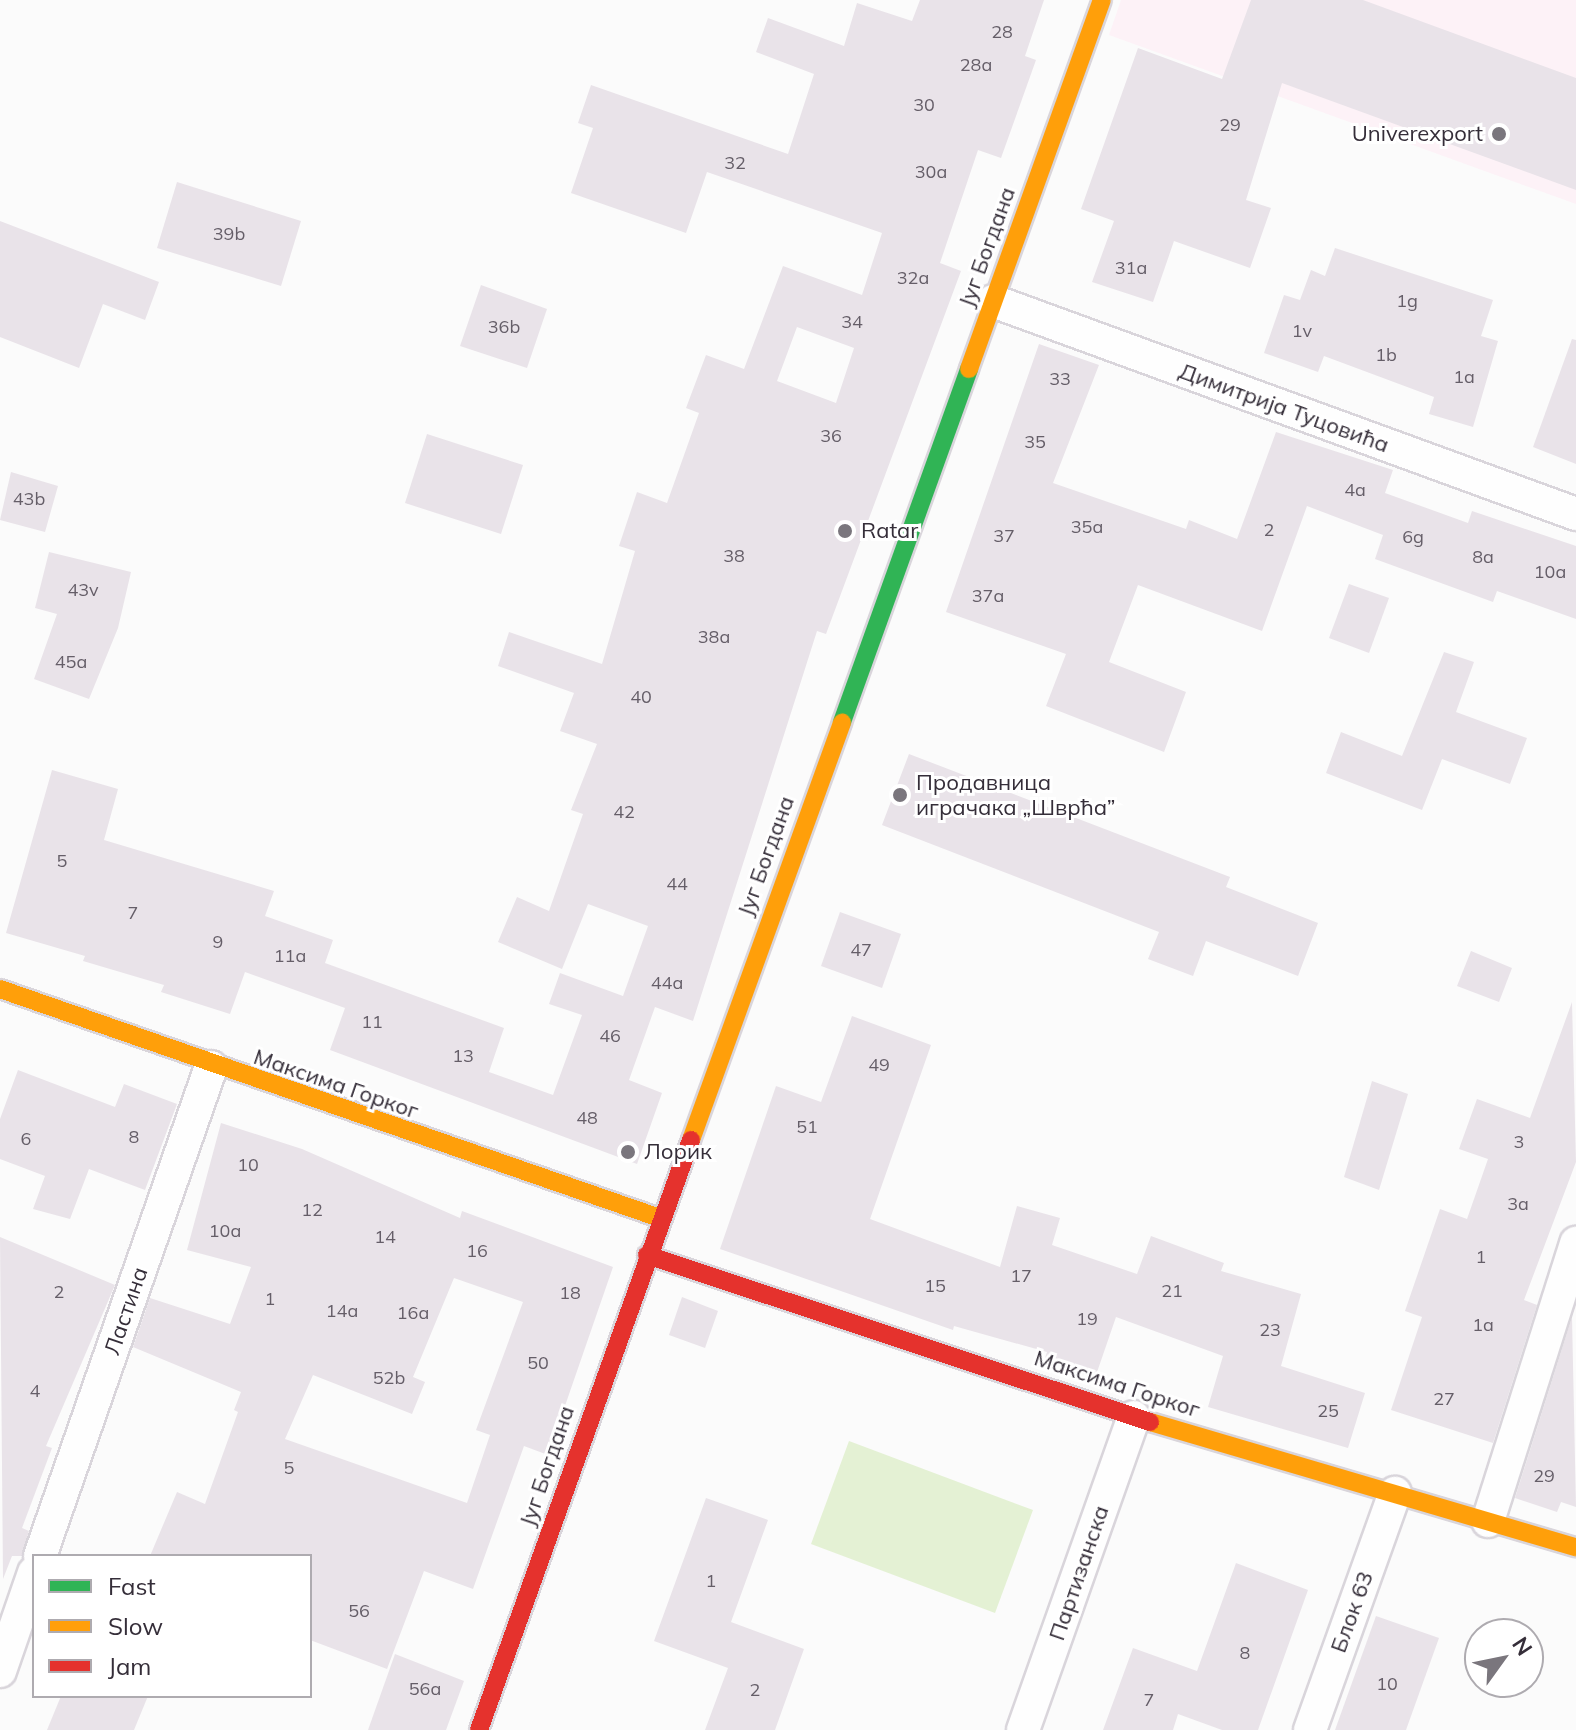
<!DOCTYPE html>
<meta charset="utf-8">
<style>
body{margin:0}
#map{position:relative;width:1576px;height:1730px;overflow:hidden;background:#fbfbfb;font-family:Mulish,sans-serif}
div>[style]{position:absolute}
[style*='--x']{left:calc(var(--x)*1px);top:calc(var(--y)*1px);width:calc(var(--w)*1px);rotate:calc(var(--a)*1deg)}
.commercial>*{inset:0;background:#fdf2f7}
.green>*{inset:0;background:#e4f1d4}
.building>*{inset:0;background:#e9e3e9}
.roads{filter:drop-shadow(2px 0 #d9d5db) drop-shadow(-2px 0 #d9d5db) drop-shadow(0 2px #d9d5db) drop-shadow(0 -2px #d9d5db)}
.street>*{height:32px;margin:-16px;padding:0 16px;transform-origin:16px;border-radius:16px;background:#fefefe}
.fast>*{height:18px;margin:-9px;padding:0 9px;transform-origin:9px;border-radius:9px;background:#30b455}
.slow>*{height:18px;margin:-9px;padding:0 9px;transform-origin:9px;border-radius:9px;background:#ff9f0a}
.jam>*{height:18px;margin:-9px;padding:0 9px;transform-origin:9px;border-radius:9px;background:#e5322d}
.dots>*{width:22px;height:22px;translate:-50% -50%;box-sizing:border-box;border:4px solid #fff;border-radius:50%}
span{translate:-50% -50%;white-space:nowrap;text-align:center;line-height:1.15;-webkit-text-stroke:6px #fff;paint-order:stroke}
.number-label{font-size:18px;color:#655e68}
.number-label span{-webkit-text-stroke-width:0}
.poi-label{font-size:22px;color:#352e39}
.right{translate:-100% -50%;text-align:right}
.left{translate:0 -50%;text-align:left}
.street-label{font-size:22px;color:#352e39}
.legend{position:absolute;left:32px;top:1554px;width:280px;height:144px;box-sizing:border-box;background:#fff;border:2px solid #aeabb0;margin:0;padding:10px 14px;list-style:none;font-size:24px;color:#352e39}
.legend li{display:flex;align-items:center;gap:16px;height:40px}
.legend b{width:40px;border:2px solid #aeabb0}
.north{position:absolute;left:1464px;top:1618px;width:80px;height:80px;box-sizing:border-box;background:#fff;border:2px solid #aeabb0;border-radius:50%;rotate:57deg;font-size:22px;font-weight:700;line-height:32px;text-align:center;color:#352e39}
.north::after{content:'';display:block;margin:auto;width:28px;height:36px;background:#7a767d;clip-path:polygon(50% 0,100% 100%,50% 72%,0 100%)}
</style>
<div id="map">
<div class="commercial">
<div style="clip-path:polygon(1121px 0,1576px 0,1576px 204px,1109px 35px)"></div>
</div>
<div class="green">
<div style="clip-path:polygon(849px 1441px,1033px 1510px,995px 1613px,811px 1544px)"></div>
</div>
<div class="building">
<div style="clip-path:polygon(evenodd,920px 0,1044px 0,1025px 56px,1036px 60px,1001px 158px,978px 150px,940px 263px,961px 271px,826px 634px,817px 631px,693px 1021px,655px 1007px,629px 1080px,662px 1093px,637px 1164px,330px 1050px,345px 1008px,245px 972px,230px 1014px,161px 992px,164px 985px,83px 961px,85px 956px,6px 933px,52px 770px,118px 789px,104px 840px,274px 891px,265px 916px,333px 940px,325px 963px,504px 1028px,489px 1072px,553px 1095px,582px 1015px,549px 1004px,560px 973px,623px 996px,648px 926px,588px 904px,562px 969px,498px 942px,517px 897px,549px 911px,583px 814px,571px 810px,597px 744px,560px 731px,574px 693px,498px 666px,509px 632px,602px 664px,635px 551px,619px 546px,637px 492px,667px 503px,699px 413px,686px 408px,706px 355px,744px 369px,783px 266px,862px 295px,882px 233px,707px 172px,686px 233px,571px 193px,593px 128px,578px 123px,591px 85px,788px 154px,814px 74px,756px 52px,768px 18px,844px 46px,857px 3px,912px 21px,920px 0,797px 327px,854px 348px,836px 403px,777px 381px,797px 327px)"></div>
<div style="clip-path:polygon(1251px 0,1363px 0,1576px 78px,1576px 190px,1282px 83px,1246px 200px,1271px 208px,1250px 268px,1174px 241px,1153px 302px,1092px 282px,1114px 221px,1081px 209px,1138px 48px,1222px 79px)"></div>
<div style="clip-path:polygon(177px 182px,301px 221px,281px 286px,157px 248px)"></div>
<div style="clip-path:polygon(0 221px,159px 282px,145px 320px,103px 304px,79px 368px,0 337px)"></div>
<div style="clip-path:polygon(1335px 248px,1493px 300px,1481px 336px,1498px 341px,1473px 427px,1429px 414px,1434px 397px,1324px 356px,1318px 372px,1264px 353px,1284px 295px,1300px 300px,1311px 270px,1325px 276px)"></div>
<div style="clip-path:polygon(481px 285px,547px 309px,527px 368px,460px 346px)"></div>
<div style="clip-path:polygon(1572px 339px,1576px 340px,1576px 464px,1533px 447px)"></div>
<div style="clip-path:polygon(1039px 344px,1099px 365px,1053px 483px,1186px 529px,1189px 520px,1237px 539px,1276px 432px,1393px 470px,1385px 493px,1468px 523px,1472px 511px,1576px 546px,1576px 619px,1497px 591px,1493px 602px,1375px 559px,1383px 535px,1307px 506px,1262px 631px,1138px 585px,1109px 662px,1186px 692px,1164px 752px,1046px 706px,1066px 654px,946px 612px)"></div>
<div style="clip-path:polygon(427px 434px,523px 465px,501px 534px,405px 503px)"></div>
<div style="clip-path:polygon(11px 472px,58px 486px,45px 532px,0 520px)"></div>
<div style="clip-path:polygon(49px 552px,131px 572px,118px 628px,89px 699px,34px 679px,57px 614px,35px 608px)"></div>
<div style="clip-path:polygon(1349px 584px,1389px 598px,1369px 653px,1329px 638px)"></div>
<div style="clip-path:polygon(1444px 652px,1474px 662px,1456px 712px,1527px 738px,1510px 784px,1442px 759px,1422px 810px,1326px 773px,1341px 732px,1402px 756px)"></div>
<div style="clip-path:polygon(909px 754px,1230px 877px,1226px 887px,1318px 923px,1298px 976px,1206px 941px,1193px 976px,1148px 959px,1159px 932px,882px 825px)"></div>
<div style="clip-path:polygon(840px 912px,901px 934px,882px 988px,821px 966px)"></div>
<div style="clip-path:polygon(1471px 951px,1512px 968px,1499px 1002px,1457px 986px)"></div>
<div style="clip-path:polygon(1572px 1002px,1576px 1162px,1524px 1300px,1537px 1305px,1493px 1443px,1391px 1410px,1422px 1317px,1405px 1311px,1440px 1209px,1467px 1219px,1488px 1159px,1459px 1149px,1477px 1099px,1530px 1118px)"></div>
<div style="clip-path:polygon(852px 1016px,931px 1045px,870px 1219px,1000px 1267px,1017px 1206px,1060px 1218px,1052px 1245px,1137px 1274px,1151px 1236px,1224px 1263px,1221px 1271px,1301px 1294px,1281px 1366px,1365px 1393px,1348px 1448px,1208px 1407px,1223px 1356px,1116px 1317px,1095px 1378px,1044px 1361px,1047px 1352px,954px 1326px,953px 1330px,720px 1249px,776px 1086px,821px 1102px)"></div>
<div style="clip-path:polygon(18px 1070px,115px 1107px,124px 1084px,177px 1104px,145px 1190px,89px 1169px,70px 1219px,33px 1209px,45px 1176px,0 1159px,0 1119px)"></div>
<div style="clip-path:polygon(1372px 1081px,1408px 1094px,1379px 1190px,1344px 1177px)"></div>
<div style="clip-path:polygon(evenodd,221px 1123px,302px 1149px,460px 1218px,462px 1211px,613px 1267px,548px 1455px,524px 1446px,473px 1589px,424px 1571px,387px 1669px,310px 1640px,310px 1556px,150px 1556px,177px 1492px,205px 1504px,238px 1412px,234px 1410px,241px 1392px,133px 1347px,150px 1298px,230px 1324px,251px 1267px,187px 1250px,221px 1123px,454px 1278px,523px 1302px,476px 1430px,490px 1435px,467px 1503px,285px 1439px,313px 1375px,412px 1414px,425px 1382px,413px 1377px,454px 1278px)"></div>
<div style="clip-path:polygon(0 1237px,115px 1285px,46px 1446px,52px 1448px,22px 1528px,29px 1531px,22px 1556px,12px 1556px,3px 1579px)"></div>
<div style="clip-path:polygon(682px 1297px,718px 1311px,705px 1348px,669px 1335px)"></div>
<div style="clip-path:polygon(1572px 1317px,1576px 1507px,1561px 1502px,1557px 1512px,1515px 1498px)"></div>
<div style="clip-path:polygon(706px 1498px,768px 1520px,731px 1622px,804px 1649px,775px 1730px,705px 1730px,728px 1668px,654px 1641px)"></div>
<div style="clip-path:polygon(1236px 1563px,1308px 1590px,1258px 1730px,1222px 1730px,1178px 1714px,1173px 1730px,1103px 1730px,1133px 1648px,1197px 1671px)"></div>
<div style="clip-path:polygon(1376px 1616px,1439px 1638px,1406px 1730px,1335px 1730px)"></div>
<div style="clip-path:polygon(395px 1654px,464px 1681px,446px 1730px,368px 1730px)"></div>
<div style="clip-path:polygon(61px 1696px,148px 1696px,134px 1730px,47px 1730px)"></div>
</div>
<div class="roads">
<div class="street">
<div style="--x:993;--y:301;--w:621;--a:20.07"></div>
<div style="--x:1488;--y:1521;--w:292;--a:-72.4"></div>
<div style="--x:40;--y:1556;--w:518;--a:-70.73"></div>
<div style="--x:0;--y:1671;--w:104;--a:-70.9"></div>
<div style="--x:1023;--y:1730;--w:332;--a:-70.5"></div>
<div style="--x:1310;--y:1730;--w:252;--a:-70.3"></div>
</div>
<div class="fast">
<div style="--x:842;--y:722;--w:375;--a:-70.2"></div>
</div>
<div class="slow">
<div style="--x:969;--y:369;--w:392;--a:-70.2"></div>
<div style="--x:0;--y:989;--w:699;--a:19.14"></div>
<div style="--x:691;--y:1140;--w:444;--a:-70.1"></div>
<div style="--x:1150;--y:1422;--w:444;--a:16.4"></div>
</div>
<div class="jam">
<div style="--x:647;--y:1255;--w:530;--a:18.37"></div>
<div style="--x:479;--y:1730;--w:627;--a:-70.24"></div>
</div>
</div>
<div class="dots">
<div style="left:1499px;top:134px;background:#7a767d"></div>
<div style="left:845px;top:531px;background:#7a767d"></div>
<div style="left:900px;top:795px;background:#7a767d"></div>
<div style="left:628px;top:1152px;background:#7a767d"></div>
</div>
<div class="number-label">
<span style="left:1002px;top:32px">28</span>
<span style="left:976px;top:65px">28a</span>
<span style="left:924px;top:105px">30</span>
<span style="left:1230px;top:125px">29</span>
<span style="left:735px;top:163px">32</span>
<span style="left:931px;top:172px">30a</span>
<span style="left:229px;top:234px">39b</span>
<span style="left:1131px;top:268px">31a</span>
<span style="left:913px;top:278px">32a</span>
<span style="left:1407px;top:301px">1g</span>
<span style="left:852px;top:322px">34</span>
<span style="left:504px;top:327px">36b</span>
<span style="left:1302px;top:331px">1v</span>
<span style="left:1386px;top:355px">1b</span>
<span style="left:1464px;top:377px">1a</span>
<span style="left:1060px;top:379px">33</span>
<span style="left:831px;top:436px">36</span>
<span style="left:1035px;top:442px">35</span>
<span style="left:1355px;top:490px">4a</span>
<span style="left:29px;top:499px">43b</span>
<span style="left:1087px;top:527px">35a</span>
<span style="left:1269px;top:530px">2</span>
<span style="left:1004px;top:536px">37</span>
<span style="left:1413px;top:537px">6g</span>
<span style="left:734px;top:556px">38</span>
<span style="left:1483px;top:557px">8a</span>
<span style="left:1550px;top:572px">10a</span>
<span style="left:83px;top:590px">43v</span>
<span style="left:988px;top:596px">37a</span>
<span style="left:714px;top:637px">38a</span>
<span style="left:71px;top:662px">45a</span>
<span style="left:641px;top:697px">40</span>
<span style="left:624px;top:812px">42</span>
<span style="left:62px;top:861px">5</span>
<span style="left:677px;top:884px">44</span>
<span style="left:133px;top:913px">7</span>
<span style="left:218px;top:942px">9</span>
<span style="left:861px;top:950px">47</span>
<span style="left:290px;top:956px">11a</span>
<span style="left:667px;top:983px">44a</span>
<span style="left:372px;top:1022px">11</span>
<span style="left:610px;top:1036px">46</span>
<span style="left:463px;top:1056px">13</span>
<span style="left:879px;top:1065px">49</span>
<span style="left:587px;top:1118px">48</span>
<span style="left:807px;top:1127px">51</span>
<span style="left:134px;top:1137px">8</span>
<span style="left:26px;top:1139px">6</span>
<span style="left:1519px;top:1142px">3</span>
<span style="left:248px;top:1165px">10</span>
<span style="left:1518px;top:1204px">3a</span>
<span style="left:312px;top:1210px">12</span>
<span style="left:225px;top:1231px">10a</span>
<span style="left:385px;top:1237px">14</span>
<span style="left:477px;top:1251px">16</span>
<span style="left:1481px;top:1257px">1</span>
<span style="left:1021px;top:1276px">17</span>
<span style="left:935px;top:1286px">15</span>
<span style="left:1172px;top:1291px">21</span>
<span style="left:59px;top:1292px">2</span>
<span style="left:570px;top:1293px">18</span>
<span style="left:270px;top:1299px">1</span>
<span style="left:342px;top:1311px">14a</span>
<span style="left:413px;top:1313px">16a</span>
<span style="left:1087px;top:1319px">19</span>
<span style="left:1483px;top:1325px">1a</span>
<span style="left:1270px;top:1330px">23</span>
<span style="left:538px;top:1363px">50</span>
<span style="left:389px;top:1378px">52b</span>
<span style="left:35px;top:1391px">4</span>
<span style="left:1444px;top:1399px">27</span>
<span style="left:1328px;top:1411px">25</span>
<span style="left:289px;top:1468px">5</span>
<span style="left:1544px;top:1476px">29</span>
<span style="left:711px;top:1581px">1</span>
<span style="left:359px;top:1611px">56</span>
<span style="left:1245px;top:1653px">8</span>
<span style="left:1387px;top:1684px">10</span>
<span style="left:425px;top:1689px">56a</span>
<span style="left:755px;top:1690px">2</span>
<span style="left:1149px;top:1700px">7</span>
</div>
<div class="poi-label">
<span class="right" style="left:1483px;top:134px">Univerexport</span>
<span class="left" style="left:861px;top:531px">Ratar</span>
<span class="left" style="left:916px;top:795px">Продавница<br>играчака „Шврћа”</span>
<span class="left" style="left:644px;top:1152px">Лорик</span>
</div>
<div class="street-label">
<span style="left:987px;top:247px;rotate:-70deg">Југ Богдана</span>
<span style="left:1284px;top:408px;rotate:20deg">Димитрија Туцовића</span>
<span style="left:766px;top:856px;rotate:-70deg">Југ Богдана</span>
<span style="left:336px;top:1084px;rotate:19deg">Максима Горког</span>
<span style="left:126px;top:1311px;rotate:-71deg">Ластина</span>
<span style="left:1117px;top:1384px;rotate:18deg">Максима Горког</span>
<span style="left:547px;top:1466px;rotate:-71deg">Југ Богдана</span>
<span style="left:1079px;top:1573px;rotate:-71deg">Партизанска</span>
<span style="left:1352px;top:1612px;rotate:-70deg">Блок 63</span>
</div>
<ul class="legend">
<li><b style="height:10px;background:#30b455"></b>Fast</li>
<li><b style="height:10px;background:#ff9f0a"></b>Slow</li>
<li><b style="height:10px;background:#e5322d"></b>Jam</li>
</ul>
<div class="north">N</div>
</div>
